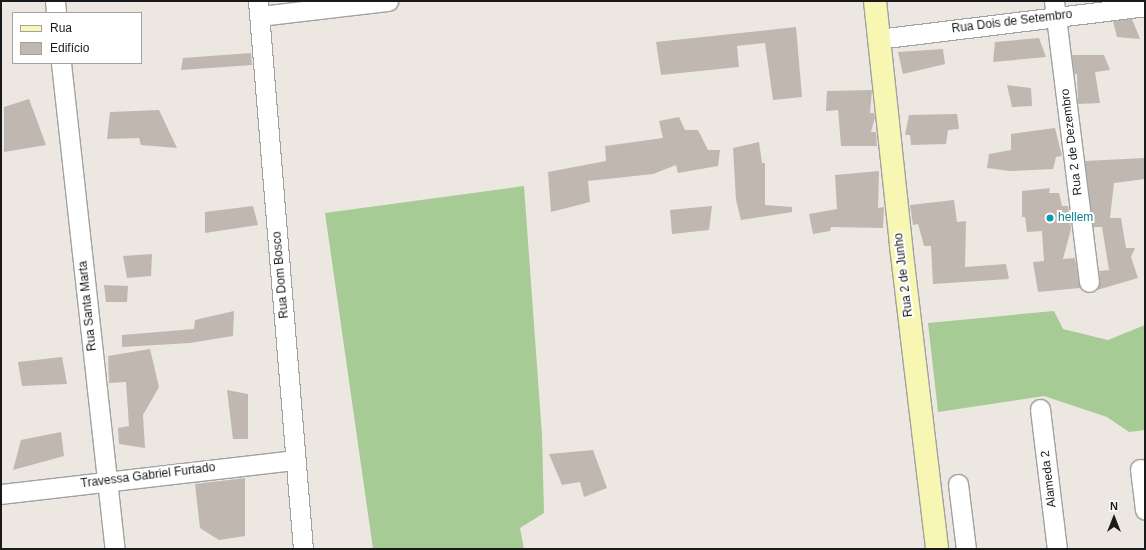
<!DOCTYPE html>
<meta charset="utf-8">
<style>
body{margin:0}
#map{position:relative;width:1146px;height:550px;overflow:hidden;background:#ece7e0;font-family:Arial,sans-serif}
div>[style]{position:absolute}
[style*='--x']{left:calc(var(--x)*1px);top:calc(var(--y)*1px);width:calc(var(--w)*1px);rotate:calc(var(--a)*1deg)}
.forest>*{inset:0;background:#a7cb95}
.building>*{inset:0;background:#c0b7b0}
.roads{filter:drop-shadow(1px 0 #a1a1a1) drop-shadow(-1px 0 #a1a1a1) drop-shadow(0 1px #a1a1a1) drop-shadow(0 -1px #a1a1a1)}
.street>*{height:19px;margin:-9.5px;padding:0 9.5px;transform-origin:9.5px;border-radius:9.5px;background:#fff}
.secondary>*{height:22px;margin:-11px;padding:0 11px;transform-origin:11px;border-radius:11px;background:#f7f7b3}
.dots>*{width:11px;height:11px;translate:-50% -50%;box-sizing:border-box;border:2px solid #fff;border-radius:50%}
span{translate:-50% -50%;white-space:nowrap;text-align:center;line-height:1.15;-webkit-text-stroke:4px #fff;paint-order:stroke}
.street-label{font-size:12px;color:#1a1a1a}
.culture-label{font-size:12px;color:#0d838f}
.left{translate:0 -50%;text-align:left}
.frame{position:absolute;inset:0;border:2px solid #1a1a1a;pointer-events:none}
.legend{position:absolute;left:12px;top:12px;width:130px;height:52px;box-sizing:border-box;background:#fff;border:1px solid #a3a3a3;margin:0;padding:5px 7px;list-style:none;font-size:12px;color:#1a1a1a}
.legend li{display:flex;align-items:center;gap:8px;height:20px}
.legend b{width:20px;border:1px solid #a3a3a3}
.north{position:absolute;left:1094px;top:498px;width:40px;height:40px;-webkit-text-stroke:3px #fff;paint-order:stroke;rotate:0deg;font-size:11px;font-weight:700;line-height:16px;text-align:center;color:#1a1a1a}
.north::after{content:'';display:block;margin:auto;width:14px;height:18px;background:#1a1a1a;clip-path:polygon(50% 0,100% 100%,50% 72%,0 100%)}
</style>
<div id="map">
<div class="forest">
<div style="clip-path:polygon(524px 186px,542px 435px,544px 513px,520px 528px,524px 549px,373px 549px,325px 213px)"></div>
<div style="clip-path:polygon(1054px 311px,1063px 329px,1108px 340px,1145px 325px,1145px 430px,1129px 432px,1107px 417px,1044px 396px,938px 412px,928px 323px)"></div>
</div>
<div class="building">
<div style="clip-path:polygon(1132px 19px,1140px 39px,1117px 37px,1113px 21px)"></div>
<div style="clip-path:polygon(796px 27px,802px 97px,773px 100px,765px 43px,737px 46px,739px 67px,661px 75px,656px 42px)"></div>
<div style="clip-path:polygon(1039px 38px,1046px 57px,993px 62px,995px 42px)"></div>
<div style="clip-path:polygon(943px 49px,945px 64px,903px 74px,898px 52px)"></div>
<div style="clip-path:polygon(251px 53px,252px 65px,181px 70px,183px 58px)"></div>
<div style="clip-path:polygon(1072px 55px,1104px 55px,1110px 70px,1095px 72px,1100px 103px,1078px 104px,1077px 74px,1074px 74px)"></div>
<div style="clip-path:polygon(1007px 85px,1031px 88px,1032px 106px,1012px 107px)"></div>
<div style="clip-path:polygon(872px 90px,870px 113px,874px 113px,875px 117px,871px 132px,876px 132px,877px 146px,841px 146px,838px 110px,826px 111px,827px 91px)"></div>
<div style="clip-path:polygon(29px 99px,46px 145px,4px 152px,4px 107px)"></div>
<div style="clip-path:polygon(159px 110px,177px 148px,141px 145px,139px 138px,107px 139px,110px 112px)"></div>
<div style="clip-path:polygon(957px 114px,959px 129px,948px 130px,946px 144px,911px 145px,910px 135px,905px 135px,909px 115px)"></div>
<div style="clip-path:polygon(679px 117px,685px 130px,698px 130px,708px 150px,720px 150px,718px 166px,678px 173px,676px 165px,653px 174px,588px 181px,590px 202px,551px 212px,548px 172px,606px 161px,605px 146px,663px 138px,659px 121px)"></div>
<div style="clip-path:polygon(1055px 128px,1062px 156px,1056px 157px,1053px 169px,1010px 171px,987px 168px,989px 154px,1011px 150px,1011px 134px)"></div>
<div style="clip-path:polygon(759px 142px,762px 163px,765px 163px,765px 205px,792px 207px,792px 212px,741px 220px,736px 200px,733px 148px)"></div>
<div style="clip-path:polygon(1145px 158px,1145px 179px,1114px 183px,1110px 218px,1121px 218px,1126px 248px,1135px 248px,1131px 257px,1138px 278px,1097px 290px,1100px 281px,1099px 271px,1109px 270px,1102px 227px,1093px 227px,1085px 161px)"></div>
<div style="clip-path:polygon(879px 171px,878px 208px,884px 207px,883px 228px,831px 227px,830px 231px,813px 234px,809px 214px,837px 209px,835px 175px)"></div>
<div style="clip-path:polygon(1050px 188px,1049px 193px,1059px 193px,1062px 206px,1068px 206px,1071px 229px,1063px 259px,1075px 258px,1080px 288px,1038px 292px,1033px 262px,1044px 261px,1042px 231px,1027px 232px,1025px 217px,1022px 217px,1022px 191px)"></div>
<div style="clip-path:polygon(954px 200px,957px 222px,966px 221px,965px 267px,1006px 264px,1009px 279px,933px 284px,931px 246px,924px 246px,918px 224px,913px 225px,910px 205px)"></div>
<div style="clip-path:polygon(253px 206px,258px 225px,205px 233px,205px 212px)"></div>
<div style="clip-path:polygon(712px 206px,709px 230px,672px 234px,670px 210px)"></div>
<div style="clip-path:polygon(152px 254px,151px 276px,127px 278px,123px 256px)"></div>
<div style="clip-path:polygon(104px 285px,128px 286px,127px 302px,106px 302px)"></div>
<div style="clip-path:polygon(234px 311px,233px 336px,190px 343px,122px 347px,122px 335px,194px 329px,195px 320px)"></div>
<div style="clip-path:polygon(150px 349px,159px 387px,143px 415px,145px 448px,119px 444px,118px 428px,129px 426px,126px 382px,109px 383px,108px 356px)"></div>
<div style="clip-path:polygon(62px 357px,67px 384px,22px 386px,18px 362px)"></div>
<div style="clip-path:polygon(227px 390px,248px 394px,248px 439px,233px 439px)"></div>
<div style="clip-path:polygon(61px 432px,64px 456px,13px 470px,21px 440px)"></div>
<div style="clip-path:polygon(593px 450px,607px 488px,584px 497px,580px 482px,562px 485px,549px 454px)"></div>
<div style="clip-path:polygon(245px 478px,245px 536px,219px 540px,200px 528px,195px 484px)"></div>
</div>
<div class="roads">
<div class="street">
<div style="--x:55;--y:1;--w:12;--a:85"></div>
<div style="--x:258;--y:1;--w:550;--a:85.31"></div>
<div style="--x:1054;--y:1;--w:283;--a:82.9"></div>
<div style="--x:260;--y:16;--w:129;--a:-6.7"></div>
<div style="--x:878;--y:39;--w:269;--a:-7"></div>
<div style="--x:61;--y:63;--w:489;--a:83.7"></div>
<div style="--x:1040;--y:409;--w:141;--a:83.1"></div>
<div style="--x:1140;--y:469;--w:41;--a:83"></div>
<div style="--x:958;--y:484;--w:65;--a:83"></div>
<div style="--x:1;--y:494;--w:296;--a:-6.6"></div>
</div>
<div class="secondary">
<div style="--x:875;--y:1;--w:246;--a:83.9"></div>
<div style="--x:901;--y:246;--w:305;--a:83.2"></div>
</div>
</div>
<div class="dots">
<div style="left:1050px;top:218px;background:#0f9aa8"></div>
</div>
<div class="street-label">
<span style="left:1012px;top:22px;rotate:-7deg">Rua Dois de Setembro</span>
<span style="left:1072px;top:142px;rotate:-97deg">Rua 2 de Dezembro</span>
<span style="left:281px;top:275px;rotate:-95deg">Rua Dom Bosco</span>
<span style="left:904px;top:275px;rotate:-97deg">Rua 2 de Junho</span>
<span style="left:88px;top:306px;rotate:-96deg">Rua Santa Marta</span>
<span style="left:148px;top:476px;rotate:-7deg">Travessa Gabriel Furtado</span>
<span style="left:1049px;top:479px;rotate:-97deg">Alameda 2</span>
</div>
<div class="culture-label">
<span class="left" style="left:1058px;top:218px">hellem</span>
</div>
<div class="frame"></div>
<ul class="legend">
<li><b style="height:5px;background:#f7f7b3"></b>Rua</li>
<li><b style="height:11px;background:#c0b7b0"></b>Edifício</li>
</ul>
<div class="north">N</div>
</div>
